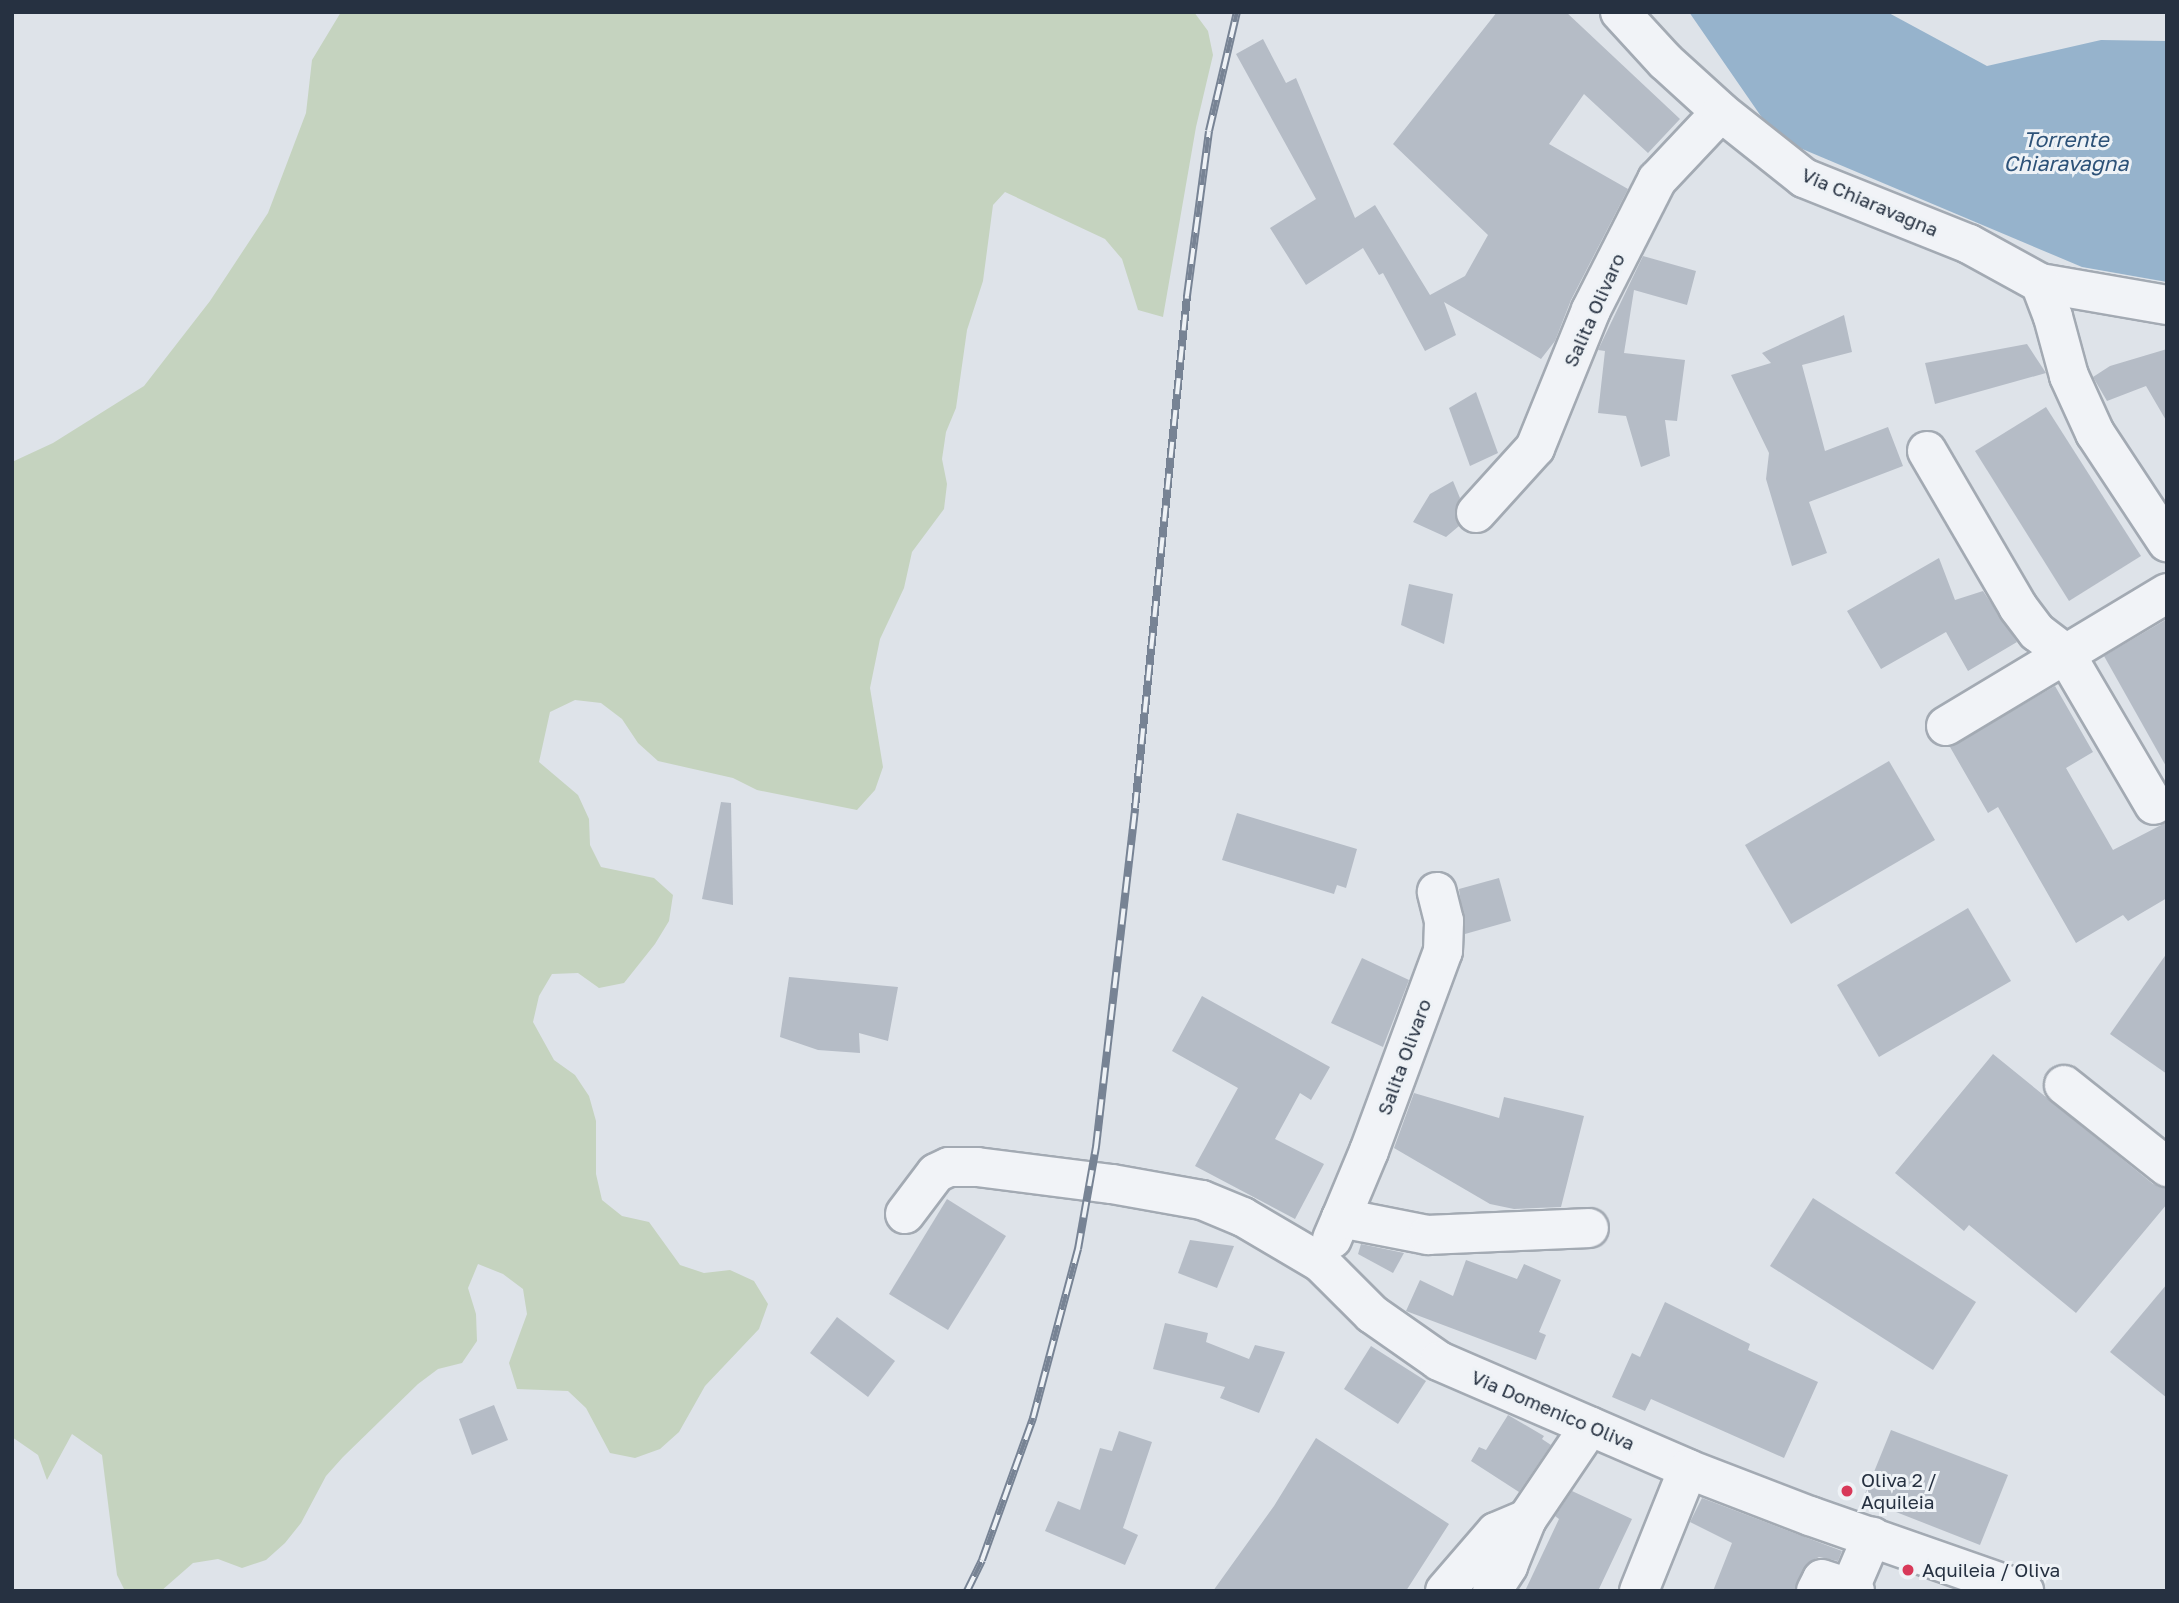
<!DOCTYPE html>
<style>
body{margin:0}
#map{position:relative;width:2179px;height:1603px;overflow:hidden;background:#dee3e9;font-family:"Golos Text",sans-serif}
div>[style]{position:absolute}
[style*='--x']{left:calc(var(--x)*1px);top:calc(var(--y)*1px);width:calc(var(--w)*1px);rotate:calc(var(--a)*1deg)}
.green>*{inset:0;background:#c5d3bf}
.water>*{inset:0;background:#96b3cc}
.building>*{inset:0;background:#b5bcc6}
.roads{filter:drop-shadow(2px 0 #a3aab3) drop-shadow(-2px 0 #a3aab3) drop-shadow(0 2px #a3aab3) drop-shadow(0 -2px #a3aab3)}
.minor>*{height:38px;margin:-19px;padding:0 19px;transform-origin:19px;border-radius:19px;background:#f1f3f7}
.tertiary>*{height:38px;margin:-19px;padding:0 19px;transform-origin:19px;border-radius:19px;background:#f1f3f7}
.rail>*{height:8px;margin-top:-4px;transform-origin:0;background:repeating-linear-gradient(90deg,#eef2f6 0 16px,#778394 0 32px);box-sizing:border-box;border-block:2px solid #778394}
.dots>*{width:19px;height:19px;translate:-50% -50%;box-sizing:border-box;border:4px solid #eef2f6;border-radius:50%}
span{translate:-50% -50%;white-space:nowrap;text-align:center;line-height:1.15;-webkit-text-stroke:6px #eef2f6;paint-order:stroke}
.street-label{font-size:19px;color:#263141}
.poi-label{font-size:19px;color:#263141}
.left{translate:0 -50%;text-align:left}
.water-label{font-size:21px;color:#2d5278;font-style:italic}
.frame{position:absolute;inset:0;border:14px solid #263141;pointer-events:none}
</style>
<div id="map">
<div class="green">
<div style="clip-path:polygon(341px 12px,1194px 12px,1208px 31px,1213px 55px,1196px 127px,1163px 317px,1138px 310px,1122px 259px,1105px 239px,1005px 192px,993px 205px,983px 281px,967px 330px,956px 408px,946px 432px,942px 459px,947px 484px,944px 509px,912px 552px,904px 588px,880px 639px,870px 688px,883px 767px,875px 790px,857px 810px,757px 790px,733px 778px,658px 761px,638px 743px,622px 719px,601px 703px,575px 700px,550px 712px,539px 762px,578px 795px,589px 819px,590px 845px,601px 867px,654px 878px,673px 895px,669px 921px,655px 944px,624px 983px,599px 988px,578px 973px,552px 974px,539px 996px,533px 1022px,554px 1060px,575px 1075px,589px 1096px,596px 1121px,596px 1174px,602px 1200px,622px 1216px,649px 1222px,680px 1265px,704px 1273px,730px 1270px,754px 1281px,768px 1304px,759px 1329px,705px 1386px,679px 1432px,660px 1449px,635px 1458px,610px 1453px,586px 1408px,568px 1391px,517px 1389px,509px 1363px,527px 1314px,523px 1289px,503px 1274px,478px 1264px,468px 1288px,476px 1314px,477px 1341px,462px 1363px,438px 1369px,418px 1384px,343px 1457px,326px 1476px,301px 1523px,285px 1543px,266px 1560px,242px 1568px,218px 1559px,193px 1563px,161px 1591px,125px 1591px,117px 1575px,102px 1455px,72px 1434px,47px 1480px,38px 1455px,12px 1437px,12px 462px,53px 443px,144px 386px,210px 301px,268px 213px,306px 113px,312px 60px)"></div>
</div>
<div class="water">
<div style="clip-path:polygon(1689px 12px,1887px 12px,1987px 66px,2101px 40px,2167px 41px,2167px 282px,2082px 267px,1776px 138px)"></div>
</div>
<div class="building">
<div style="clip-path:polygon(1497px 12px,1566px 12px,1680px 119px,1648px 153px,1584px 94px,1549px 144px,1628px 189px,1571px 300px,1555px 341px,1541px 359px,1444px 302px,1456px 335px,1425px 351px,1383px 273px,1379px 275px,1363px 248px,1306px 285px,1270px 228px,1316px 199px,1236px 54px,1263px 39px,1286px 83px,1296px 78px,1355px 218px,1375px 205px,1430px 295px,1465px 276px,1488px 235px,1393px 144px)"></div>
<div style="clip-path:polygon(1643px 256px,1696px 271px,1687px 305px,1634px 290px,1624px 353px,1685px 360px,1677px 421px,1665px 420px,1670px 456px,1641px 467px,1626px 416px,1598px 413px,1605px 351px,1598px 350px)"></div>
<div style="clip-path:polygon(1844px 315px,1852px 352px,1802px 365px,1825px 451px,1888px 427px,1903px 466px,1809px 502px,1827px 553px,1792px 566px,1766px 479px,1769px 453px,1731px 375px,1771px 363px,1762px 353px)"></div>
<div style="clip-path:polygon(2027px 344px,2046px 373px,1935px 404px,1925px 363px)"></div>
<div style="clip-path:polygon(2167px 349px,2167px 422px,2146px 386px,2107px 401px,2093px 377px,2110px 366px)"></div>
<div style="clip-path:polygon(1476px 392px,1498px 453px,1470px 466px,1449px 408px)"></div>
<div style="clip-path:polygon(2046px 407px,2141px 556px,2069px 601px,1975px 451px)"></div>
<div style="clip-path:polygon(1453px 481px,1460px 498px,1455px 509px,1459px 526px,1446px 537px,1413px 522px,1430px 494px)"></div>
<div style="clip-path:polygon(1939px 558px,1955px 600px,1983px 591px,2017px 642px,1968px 671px,1946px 632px,1881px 669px,1847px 611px)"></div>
<div style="clip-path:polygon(1409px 584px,1453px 594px,1444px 644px,1401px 625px)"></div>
<div style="clip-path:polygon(2167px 619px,2167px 768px,2104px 656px)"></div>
<div style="clip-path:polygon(2055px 686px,2093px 752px,2066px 768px,2113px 850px,2167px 822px,2167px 898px,2128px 921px,2123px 915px,2076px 943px,1998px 807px,1988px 813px,1950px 747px)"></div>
<div style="clip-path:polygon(1889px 761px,1935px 840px,1791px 924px,1745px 845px)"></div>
<div style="clip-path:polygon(721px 802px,731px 803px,733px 905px,702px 899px)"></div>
<div style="clip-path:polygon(1237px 813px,1357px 849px,1346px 888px,1337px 885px,1334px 894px,1222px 860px)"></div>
<div style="clip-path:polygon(1499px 878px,1511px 921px,1465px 934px,1459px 889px)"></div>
<div style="clip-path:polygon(1968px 908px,2011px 981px,1879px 1057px,1837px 985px)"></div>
<div style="clip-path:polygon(2167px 953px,2167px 1074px,2110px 1034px)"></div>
<div style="clip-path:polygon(1362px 958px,1409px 980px,1383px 1047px,1331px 1023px)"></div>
<div style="clip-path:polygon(789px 977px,898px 987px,888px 1041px,859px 1033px,860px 1053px,818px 1050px,780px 1037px)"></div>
<div style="clip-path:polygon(1202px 996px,1330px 1067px,1311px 1100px,1300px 1093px,1275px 1139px,1324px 1164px,1295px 1219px,1195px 1166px,1238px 1088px,1172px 1051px)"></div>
<div style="clip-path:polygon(1993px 1054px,2153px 1184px,2167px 1188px,2167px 1204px,2076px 1313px,1969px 1225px,1964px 1231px,1895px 1173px)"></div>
<div style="clip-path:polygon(1414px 1093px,1499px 1118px,1504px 1097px,1584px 1116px,1561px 1207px,1514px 1209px,1490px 1204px,1394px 1148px)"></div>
<div style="clip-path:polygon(1813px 1198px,1976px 1302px,1933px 1370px,1770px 1266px)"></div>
<div style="clip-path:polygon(947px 1199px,1006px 1236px,948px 1330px,889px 1294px)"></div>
<div style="clip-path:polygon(1190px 1240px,1234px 1246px,1217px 1288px,1178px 1273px)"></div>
<div style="clip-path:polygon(1361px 1244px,1404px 1253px,1393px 1273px,1358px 1254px)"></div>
<div style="clip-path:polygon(1466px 1260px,1517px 1279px,1524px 1264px,1561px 1280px,1539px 1332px,1546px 1335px,1536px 1360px,1406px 1311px,1420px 1280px,1453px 1296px)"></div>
<div style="clip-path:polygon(2167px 1284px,2167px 1398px,2110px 1352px)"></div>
<div style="clip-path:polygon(1665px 1302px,1750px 1344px,1748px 1350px,1818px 1382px,1784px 1458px,1651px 1399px,1645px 1411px,1612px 1397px,1632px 1353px,1640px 1357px)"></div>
<div style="clip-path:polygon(837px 1317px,895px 1361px,868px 1397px,810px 1353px)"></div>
<div style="clip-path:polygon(1165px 1323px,1208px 1333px,1206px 1342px,1249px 1359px,1255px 1345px,1285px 1352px,1259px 1413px,1220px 1398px,1225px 1387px,1153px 1369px)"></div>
<div style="clip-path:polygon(1371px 1346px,1426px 1381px,1398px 1424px,1344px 1389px)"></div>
<div style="clip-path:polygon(494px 1405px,508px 1440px,472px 1455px,459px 1419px)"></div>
<div style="clip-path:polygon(1508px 1415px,1544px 1436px,1542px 1439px,1551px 1445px,1519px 1492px,1471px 1461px,1479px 1447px,1486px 1450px)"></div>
<div style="clip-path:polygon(1891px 1430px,2008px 1475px,1980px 1545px,1863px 1499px)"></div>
<div style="clip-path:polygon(1119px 1431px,1152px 1442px,1123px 1528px,1138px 1535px,1125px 1565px,1045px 1531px,1058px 1501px,1080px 1510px,1100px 1448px,1112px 1451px)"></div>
<div style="clip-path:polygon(1316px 1438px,1449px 1524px,1406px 1591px,1213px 1591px,1274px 1506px)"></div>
<div style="clip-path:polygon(1572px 1491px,1632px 1519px,1598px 1591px,1525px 1591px,1559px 1519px,1555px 1516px)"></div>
<div style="clip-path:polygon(1702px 1498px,1802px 1536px,1842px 1551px,1838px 1561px,1819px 1557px,1809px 1562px,1794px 1591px,1713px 1591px,1732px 1543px,1690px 1522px)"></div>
</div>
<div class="roads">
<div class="minor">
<div style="--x:2040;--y:283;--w:129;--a:9.8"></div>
<div style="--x:1927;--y:451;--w:181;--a:59.7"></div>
<div style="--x:2018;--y:607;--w:31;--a:53"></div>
<div style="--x:2037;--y:632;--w:35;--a:37"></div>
<div style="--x:2065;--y:653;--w:176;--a:59.6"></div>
<div style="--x:1476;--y:513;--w:88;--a:-47.8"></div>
<div style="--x:1535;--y:448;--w:149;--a:-67.9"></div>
<div style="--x:1591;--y:310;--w:146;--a:-63.1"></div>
<div style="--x:1657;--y:180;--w:93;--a:-46.7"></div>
<div style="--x:1946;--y:726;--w:258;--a:-31"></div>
<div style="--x:2064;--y:1085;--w:132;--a:38.5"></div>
<div style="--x:905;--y:1214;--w:51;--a:-52.9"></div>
<div style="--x:936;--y:1173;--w:14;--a:-25"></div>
<div style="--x:949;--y:1167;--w:28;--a:0"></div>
<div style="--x:977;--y:1167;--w:136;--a:7.2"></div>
<div style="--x:1112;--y:1184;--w:91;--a:10.1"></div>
<div style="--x:1202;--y:1200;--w:44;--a:22.5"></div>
<div style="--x:1243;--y:1217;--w:91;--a:30.5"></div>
<div style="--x:1321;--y:1263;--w:72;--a:45"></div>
<div style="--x:1372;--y:1314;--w:82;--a:35"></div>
<div style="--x:1439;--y:1361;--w:271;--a:23.4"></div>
<div style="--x:1688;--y:1469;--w:131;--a:21.1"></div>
<div style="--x:1810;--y:1516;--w:227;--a:19.3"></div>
<div style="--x:1341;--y:1218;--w:73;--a:-67.3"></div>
<div style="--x:1369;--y:1151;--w:213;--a:-69.7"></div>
<div style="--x:1443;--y:951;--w:30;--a:-88"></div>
<div style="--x:1444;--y:921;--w:30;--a:-104"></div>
<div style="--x:1332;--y:1239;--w:23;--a:-67"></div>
<div style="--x:1341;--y:1218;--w:89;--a:11.1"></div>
<div style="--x:1428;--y:1235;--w:161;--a:-2.5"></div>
<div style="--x:1445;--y:1591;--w:78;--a:-49.2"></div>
<div style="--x:1496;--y:1532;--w:34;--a:-23"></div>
<div style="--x:1527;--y:1519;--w:112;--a:-55.9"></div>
<div style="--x:1492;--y:1591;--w:30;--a:-57"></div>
<div style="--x:1508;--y:1566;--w:51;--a:-68"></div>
<div style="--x:1639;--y:1591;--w:131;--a:-68.1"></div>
<div style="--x:1816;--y:1591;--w:13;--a:-63"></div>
<div style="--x:1822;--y:1579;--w:29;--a:18"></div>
<div style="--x:1855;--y:1591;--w:6;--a:-149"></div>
<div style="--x:1850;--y:1588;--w:56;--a:-66.7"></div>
</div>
<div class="tertiary">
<div style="--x:1620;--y:12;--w:67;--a:47.4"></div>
<div style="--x:1665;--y:61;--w:76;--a:42.3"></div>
<div style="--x:1721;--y:112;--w:106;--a:38.5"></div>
<div style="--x:1804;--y:178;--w:178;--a:21.8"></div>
<div style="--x:1969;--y:244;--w:81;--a:28.8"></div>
<div style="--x:2040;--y:283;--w:36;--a:69"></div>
<div style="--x:2053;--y:317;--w:61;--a:74.8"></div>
<div style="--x:2069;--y:376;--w:63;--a:65.5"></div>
<div style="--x:2095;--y:433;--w:131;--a:56.6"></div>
</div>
</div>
<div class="rail">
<div style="--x:967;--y:1591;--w:34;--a:-64"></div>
<div style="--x:982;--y:1560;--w:151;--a:-70.2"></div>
<div style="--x:1033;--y:1418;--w:175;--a:-75.1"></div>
<div style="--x:1078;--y:1249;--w:104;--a:-80"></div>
<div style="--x:1096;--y:1147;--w:341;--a:-83.4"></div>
<div style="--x:1135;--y:808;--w:515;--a:-84.2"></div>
<div style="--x:1187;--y:296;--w:166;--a:-82.4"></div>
<div style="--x:1209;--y:131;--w:122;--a:-76.8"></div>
</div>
<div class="dots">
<div style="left:1847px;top:1491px;background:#d83959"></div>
<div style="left:1908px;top:1570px;background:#d83959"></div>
</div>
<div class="street-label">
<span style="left:1870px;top:202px;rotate:23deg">Via Chiaravagna</span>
<span style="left:1594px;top:310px;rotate:-66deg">Salita Olivaro</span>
<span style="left:1404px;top:1057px;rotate:-70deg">Salita Olivaro</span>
<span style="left:1553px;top:1410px;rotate:23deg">Via Domenico Oliva</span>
</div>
<div class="poi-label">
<span class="left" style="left:1861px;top:1491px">Oliva 2 /<br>Aquileia</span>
<span class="left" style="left:1922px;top:1570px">Aquileia / Oliva</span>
</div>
<div class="water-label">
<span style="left:2066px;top:151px">Torrente<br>Chiaravagna</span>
</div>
<div class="frame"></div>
</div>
